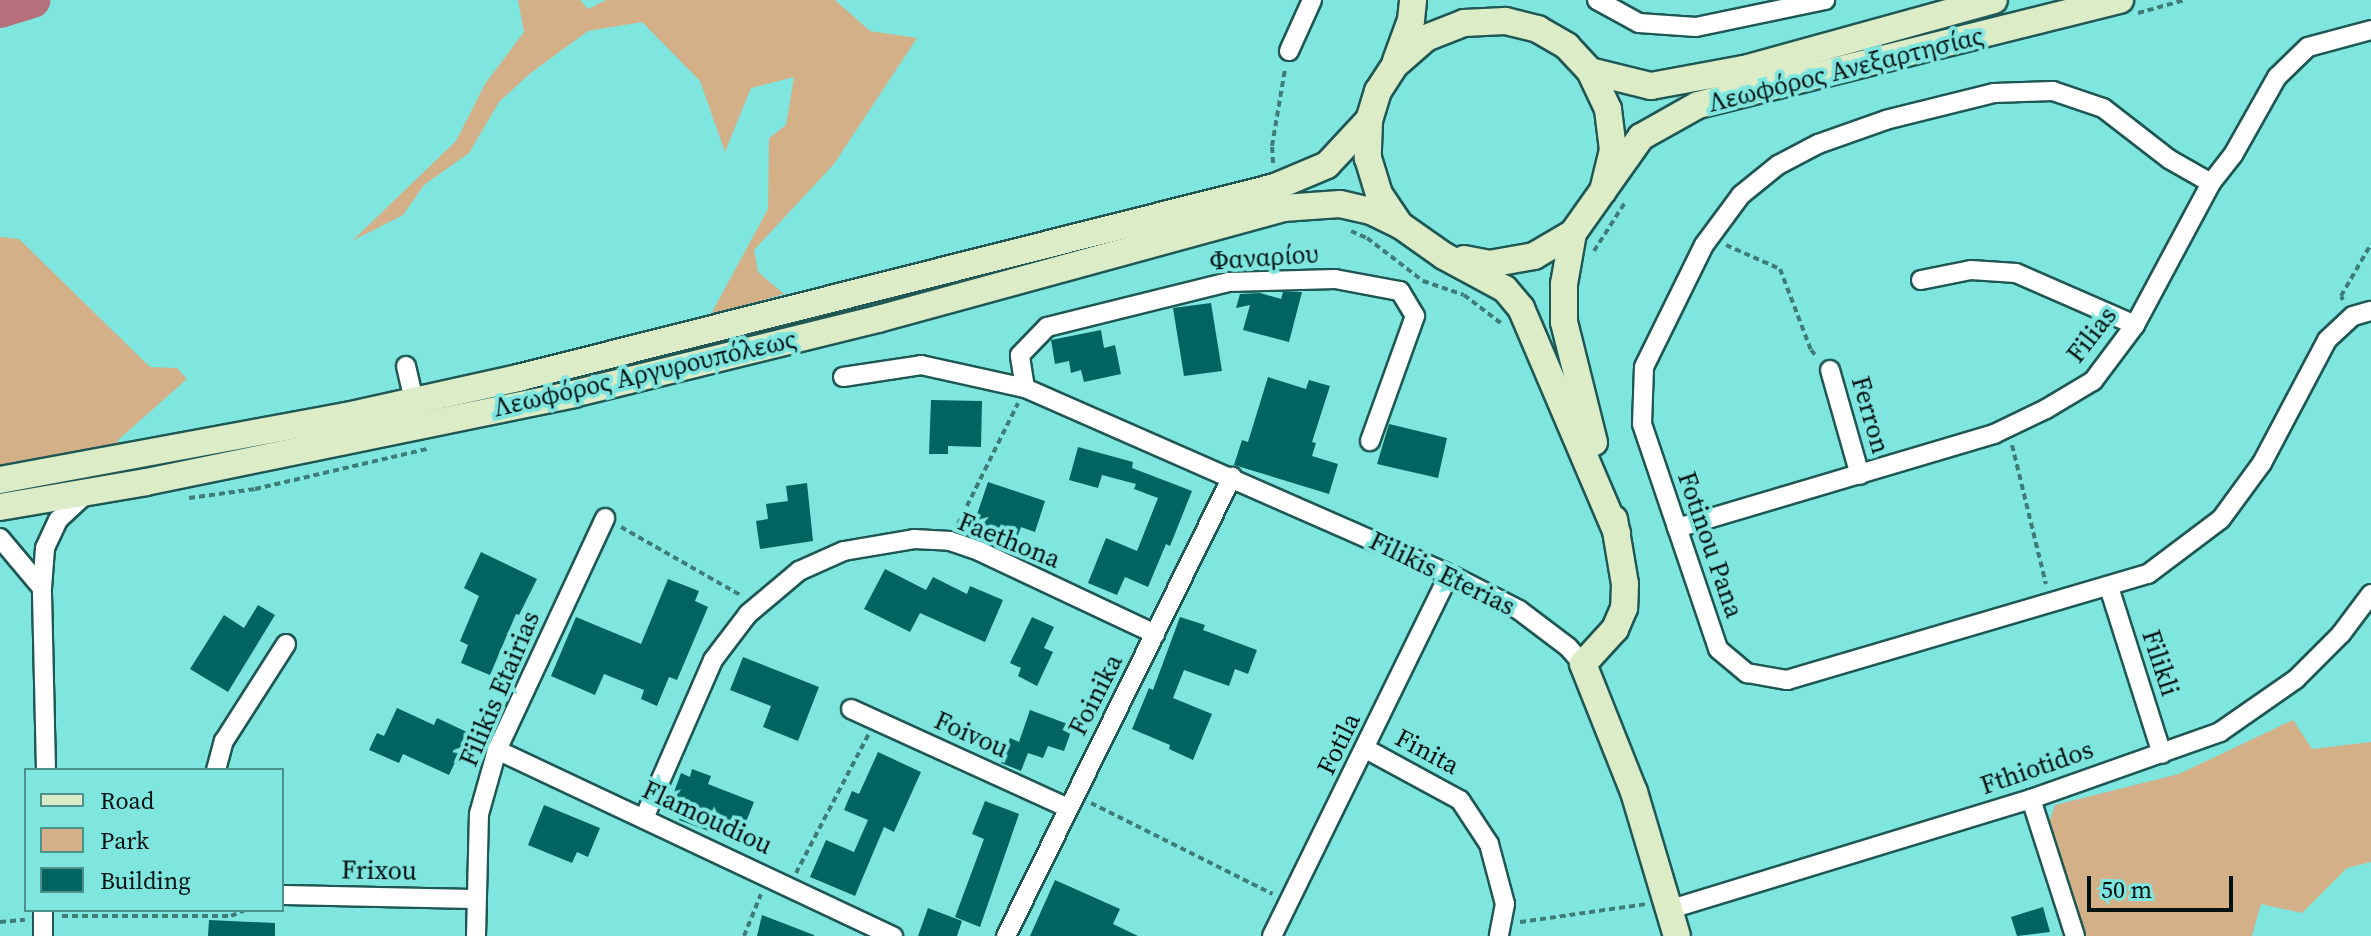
<!DOCTYPE html>
<meta charset="utf-8">
<style>
body{margin:0}
#map{position:relative;width:2371px;height:936px;overflow:hidden;background:#7ee6df;font-family:"Source Serif 4",serif}
div>[style]{position:absolute}
[style*='--x']{left:calc(var(--x)*1px);top:calc(var(--y)*1px);width:calc(var(--w)*1px);rotate:calc(var(--a)*1deg)}
.green>*{inset:0;background:#d3b088}
.river>*{height:36px;margin:-18px;padding:0 18px;transform-origin:18px;border-radius:18px;background:#b5717b}
.building>*{inset:0;background:#016460}
.path>*{height:4px;margin-top:-2px;transform-origin:0;background:repeating-linear-gradient(90deg,#3f7b77 0 6px,transparent 0 10px)}
.roads{filter:drop-shadow(2px 0 #1e5754) drop-shadow(-2px 0 #1e5754) drop-shadow(0 2px #1e5754) drop-shadow(0 -2px #1e5754)}
.minor>*{height:18px;margin:-9px;padding:0 9px;transform-origin:9px;border-radius:9px;background:#fff}
.secondary>*{height:26px;margin:-13px;padding:0 13px;transform-origin:13px;border-radius:13px;background:#dbecc7}
span{translate:-50% -50%;white-space:nowrap;text-align:center;line-height:1.15;-webkit-text-stroke:8px #7ee6df;paint-order:stroke}
.street-label{font-size:26px;color:#001110}
.legend{position:absolute;left:24px;top:768px;width:260px;height:144px;box-sizing:border-box;background:#7ee6df;border:2px solid #4c918c;margin:0;padding:10px 14px;list-style:none;font-size:24px;color:#001110}
.legend li{display:flex;align-items:center;gap:16px;height:40px}
.legend b{width:40px;border:2px solid #4c918c}
.scale{position:absolute;left:2087px;top:876px;width:146px;height:36px;box-sizing:border-box;border:4px solid #001110;border-top:0;padding-left:10px;font-size:24px;line-height:28px;white-space:nowrap;color:#001110;-webkit-text-stroke:6px #7ee6df;paint-order:stroke}
</style>
<div id="map">
<div class="green">
<div style="clip-path:polygon(518px 0,580px 0,588px 9px,606px 0,835px 0,870px 31px,917px 38px,834px 164px,754px 250px,758px 272px,784px 294px,710px 316px,768px 209px,769px 138px,786px 125px,794px 77px,751px 88px,725px 152px,700px 81px,642px 22px,588px 31px,532px 72px,499px 102px,469px 153px,424px 185px,403px 215px,352px 241px,456px 141px,485px 84px,524px 32px)"></div>
<div style="clip-path:polygon(0 237px,19px 239px,150px 367px,177px 368px,187px 379px,118px 440px,119px 446px,0 467px)"></div>
<div style="clip-path:polygon(2293px 720px,2312px 749px,2371px 742px,2371px 862px,2347px 868px,2302px 913px,2261px 904px,2252px 936px,2083px 936px,2048px 826px,2055px 805px,2179px 774px)"></div>
</div>
<div class="river">
<div style="--x:0;--y:10;--w:34;--a:-17"></div>
</div>
<div class="building">
<div style="clip-path:polygon(1283px 292px,1302px 292px,1289px 342px,1243px 330px,1250px 305px,1236px 308px,1240px 294px,1260px 293px,1281px 299px)"></div>
<div style="clip-path:polygon(1211px 303px,1222px 371px,1184px 376px,1173px 308px)"></div>
<div style="clip-path:polygon(1101px 330px,1104px 348px,1115px 345px,1121px 374px,1084px 382px,1081px 370px,1071px 373px,1069px 361px,1055px 364px,1051px 340px)"></div>
<div style="clip-path:polygon(1268px 377px,1306px 389px,1309px 380px,1330px 386px,1312px 442px,1316px 443px,1312px 456px,1338px 464px,1329px 494px,1234px 465px,1242px 440px,1248px 442px)"></div>
<div style="clip-path:polygon(931px 400px,982px 401px,981px 447px,948px 446px,948px 454px,929px 454px)"></div>
<div style="clip-path:polygon(1389px 424px,1447px 438px,1438px 478px,1377px 464px)"></div>
<div style="clip-path:polygon(1078px 447px,1133px 462px,1132px 468px,1192px 491px,1170px 546px,1166px 544px,1148px 587px,1125px 577px,1117px 595px,1088px 583px,1106px 538px,1137px 551px,1158px 498px,1134px 489px,1136px 484px,1102px 475px,1098px 488px,1069px 480px)"></div>
<div style="clip-path:polygon(988px 482px,1045px 501px,1035px 532px,1021px 527px,1014px 546px,971px 532px)"></div>
<div style="clip-path:polygon(807px 483px,813px 541px,760px 549px,756px 521px,768px 519px,766px 504px,788px 501px,786px 486px)"></div>
<div style="clip-path:polygon(481px 552px,537px 579px,519px 615px,516px 614px,490px 675px,461px 663px,468px 645px,460px 641px,479px 596px,464px 588px)"></div>
<div style="clip-path:polygon(885px 569px,926px 590px,933px 577px,967px 594px,970px 586px,1003px 600px,985px 642px,920px 613px,910px 632px,864px 609px)"></div>
<div style="clip-path:polygon(668px 579px,699px 591px,695px 601px,708px 607px,677px 680px,669px 677px,657px 706px,641px 699px,644px 690px,604px 674px,595px 695px,551px 676px,576px 617px,641px 644px)"></div>
<div style="clip-path:polygon(258px 605px,275px 615px,228px 692px,190px 669px,224px 615px,244px 628px)"></div>
<div style="clip-path:polygon(1032px 617px,1054px 627px,1044px 648px,1053px 652px,1037px 686px,1018px 676px,1021px 668px,1010px 663px)"></div>
<div style="clip-path:polygon(1180px 617px,1205px 625px,1203px 630px,1257px 650px,1248px 674px,1235px 669px,1229px 686px,1184px 670px,1173px 698px,1212px 714px,1193px 760px,1169px 749px,1170px 745px,1132px 729px,1149px 688px,1153px 690px)"></div>
<div style="clip-path:polygon(743px 657px,819px 687px,798px 741px,763px 727px,771px 706px,730px 690px)"></div>
<div style="clip-path:polygon(397px 708px,434px 725px,437px 718px,469px 733px,449px 775px,403px 754px,399px 763px,369px 750px,377px 733px,384px 736px)"></div>
<div style="clip-path:polygon(1030px 710px,1073px 726px,1064px 751px,1048px 746px,1043px 758px,1028px 753px,1021px 771px,1001px 763px,1010px 738px,1019px 742px)"></div>
<div style="clip-path:polygon(878px 752px,921px 772px,894px 832px,884px 827px,855px 896px,810px 877px,826px 840px,854px 852px,868px 820px,844px 810px,852px 791px,859px 794px)"></div>
<div style="clip-path:polygon(692px 769px,711px 776px,708px 784px,754px 802px,738px 842px,679px 820px,684px 808px,670px 803px,681px 773px,690px 777px)"></div>
<div style="clip-path:polygon(985px 801px,1019px 814px,980px 927px,955px 917px,984px 839px,972px 834px)"></div>
<div style="clip-path:polygon(544px 805px,600px 828px,588px 857px,577px 852px,572px 863px,528px 845px)"></div>
<div style="clip-path:polygon(1055px 880px,1120px 909px,1113px 924px,1138px 936px,1030px 936px)"></div>
<div style="clip-path:polygon(2043px 907px,2050px 932px,2017px 936px,2011px 917px)"></div>
<div style="clip-path:polygon(928px 908px,962px 921px,957px 936px,918px 936px)"></div>
<div style="clip-path:polygon(762px 915px,814px 935px,814px 936px,757px 936px)"></div>
<div style="clip-path:polygon(209px 920px,275px 923px,275px 936px,208px 936px)"></div>
</div>
<div class="path">
<div style="--x:2138;--y:13;--w:49;--a:-15.5"></div>
<div style="--x:1273;--y:163;--w:17;--a:-93"></div>
<div style="--x:1272;--y:146;--w:78;--a:-80.4"></div>
<div style="--x:1351;--y:231;--w:17;--a:24"></div>
<div style="--x:1367;--y:238;--w:71;--a:37.5"></div>
<div style="--x:1423;--y:281;--w:43;--a:18.9"></div>
<div style="--x:1464;--y:295;--w:48;--a:37.3"></div>
<div style="--x:1726;--y:245;--w:59;--a:24"></div>
<div style="--x:1780;--y:269;--w:87;--a:69.1"></div>
<div style="--x:1811;--y:350;--w:9;--a:49"></div>
<div style="--x:1594;--y:251;--w:59;--a:-57.4"></div>
<div style="--x:2343;--y:300;--w:4;--a:-117"></div>
<div style="--x:2341;--y:296;--w:60;--a:-60"></div>
<div style="--x:2012;--y:445;--w:143;--a:76.3"></div>
<div style="--x:189;--y:498;--w:67;--a:-7.8"></div>
<div style="--x:255;--y:489;--w:177;--a:-13.1"></div>
<div style="--x:958;--y:524;--w:135;--a:-63.6"></div>
<div style="--x:621;--y:527;--w:139;--a:29.7"></div>
<div style="--x:1091;--y:803;--w:203;--a:26.6"></div>
<div style="--x:796;--y:873;--w:156;--a:-62.4"></div>
<div style="--x:62;--y:916;--w:169;--a:0"></div>
<div style="--x:231;--y:916;--w:15;--a:-23"></div>
<div style="--x:0;--y:922;--w:25;--a:-5"></div>
<div style="--x:1520;--y:922;--w:127;--a:-8.1"></div>
<div style="--x:744;--y:936;--w:45;--a:-68"></div>
</div>
<div class="roads">
<div class="minor">
<div style="--x:1597;--y:0;--w:48;--a:28.7"></div>
<div style="--x:1639;--y:23;--w:57;--a:4"></div>
<div style="--x:1696;--y:27;--w:132;--a:-11.8"></div>
<div style="--x:1289;--y:51;--w:56;--a:-65.7"></div>
<div style="--x:2211;--y:183;--w:48;--a:-150.3"></div>
<div style="--x:2169;--y:159;--w:83;--a:-142.3"></div>
<div style="--x:2103;--y:108;--w:53;--a:-161.2"></div>
<div style="--x:2053;--y:91;--w:59;--a:178.1"></div>
<div style="--x:1994;--y:93;--w:111;--a:166"></div>
<div style="--x:1886;--y:120;--w:72;--a:160.6"></div>
<div style="--x:1818;--y:144;--w:45;--a:152.3"></div>
<div style="--x:1778;--y:165;--w:48;--a:141"></div>
<div style="--x:1741;--y:195;--w:62;--a:126.5"></div>
<div style="--x:1704;--y:245;--w:136;--a:116.2"></div>
<div style="--x:1644;--y:367;--w:57;--a:92"></div>
<div style="--x:1642;--y:424;--w:237;--a:71.3"></div>
<div style="--x:1718;--y:649;--w:38;--a:40"></div>
<div style="--x:1747;--y:673;--w:41;--a:9.9"></div>
<div style="--x:1787;--y:680;--w:376;--a:-16.4"></div>
<div style="--x:2148;--y:574;--w:91;--a:-37"></div>
<div style="--x:2221;--y:519;--w:69;--a:-53.8"></div>
<div style="--x:2262;--y:463;--w:139;--a:-62.1"></div>
<div style="--x:2327;--y:340;--w:35;--a:-43"></div>
<div style="--x:2353;--y:316;--w:19;--a:-16"></div>
<div style="--x:1921;--y:280;--w:51;--a:-11.3"></div>
<div style="--x:1971;--y:270;--w:45;--a:3.8"></div>
<div style="--x:2016;--y:273;--w:130;--a:23.6"></div>
<div style="--x:406;--y:366;--w:36;--a:77"></div>
<div style="--x:1830;--y:370;--w:109;--a:74.1"></div>
<div style="--x:843;--y:377;--w:79;--a:-8.7"></div>
<div style="--x:921;--y:365;--w:107;--a:12.5"></div>
<div style="--x:1025;--y:388;--w:463;--a:23.7"></div>
<div style="--x:1449;--y:574;--w:79;--a:27.2"></div>
<div style="--x:1519;--y:610;--w:61;--a:37.1"></div>
<div style="--x:1568;--y:647;--w:23;--a:49"></div>
<div style="--x:1025;--y:388;--w:33;--a:-99"></div>
<div style="--x:1020;--y:355;--w:39;--a:-46"></div>
<div style="--x:1047;--y:327;--w:187;--a:-13.9"></div>
<div style="--x:1229;--y:282;--w:106;--a:-1.6"></div>
<div style="--x:1335;--y:279;--w:66;--a:10.5"></div>
<div style="--x:1400;--y:291;--w:29;--a:59"></div>
<div style="--x:1415;--y:316;--w:133;--a:109.8"></div>
<div style="--x:1677;--y:528;--w:331;--a:-16.5"></div>
<div style="--x:1994;--y:434;--w:58;--a:-25.7"></div>
<div style="--x:2046;--y:409;--w:55;--a:-30.8"></div>
<div style="--x:2093;--y:381;--w:70;--a:-53.1"></div>
<div style="--x:2135;--y:325;--w:161;--a:-61.8"></div>
<div style="--x:2211;--y:183;--w:36;--a:-52"></div>
<div style="--x:2233;--y:155;--w:90;--a:-60.6"></div>
<div style="--x:2277;--y:77;--w:43;--a:-44.1"></div>
<div style="--x:2308;--y:47;--w:65;--a:-15.1"></div>
<div style="--x:0;--y:538;--w:65;--a:50"></div>
<div style="--x:2109;--y:587;--w:175;--a:72.4"></div>
<div style="--x:851;--y:709;--w:239;--a:24.5"></div>
<div style="--x:1366;--y:749;--w:107;--a:28.5"></div>
<div style="--x:1460;--y:800;--w:53;--a:56.6"></div>
<div style="--x:1489;--y:844;--w:62;--a:75.1"></div>
<div style="--x:1505;--y:904;--w:33;--a:101"></div>
<div style="--x:497;--y:750;--w:438;--a:25.2"></div>
<div style="--x:46;--y:770;--w:182;--a:-91.3"></div>
<div style="--x:42;--y:588;--w:40;--a:-85.7"></div>
<div style="--x:45;--y:548;--w:31;--a:-65"></div>
<div style="--x:58;--y:520;--w:40;--a:-43"></div>
<div style="--x:216;--y:770;--w:30;--a:-75"></div>
<div style="--x:224;--y:741;--w:115;--a:-57.4"></div>
<div style="--x:2031;--y:799;--w:144;--a:72.2"></div>
<div style="--x:645;--y:816;--w:170;--a:-66.4"></div>
<div style="--x:713;--y:660;--w:58;--a:-52.7"></div>
<div style="--x:748;--y:614;--w:67;--a:-40.1"></div>
<div style="--x:799;--y:571;--w:49;--a:-24"></div>
<div style="--x:844;--y:551;--w:71;--a:-9.7"></div>
<div style="--x:914;--y:539;--w:36;--a:3"></div>
<div style="--x:950;--y:541;--w:31;--a:19"></div>
<div style="--x:979;--y:551;--w:195;--a:25.2"></div>
<div style="--x:282;--y:895;--w:194;--a:1.2"></div>
<div style="--x:1671;--y:909;--w:376;--a:-17"></div>
<div style="--x:2031;--y:799;--w:201;--a:-19.5"></div>
<div style="--x:2220;--y:732;--w:93;--a:-34.9"></div>
<div style="--x:2296;--y:679;--w:64;--a:-45"></div>
<div style="--x:2341;--y:634;--w:50;--a:-53.1"></div>
<div style="--x:43;--y:936;--w:26;--a:-90"></div>
<div style="--x:476;--y:936;--w:122;--a:-88.6"></div>
<div style="--x:479;--y:814;--w:66;--a:-74.3"></div>
<div style="--x:497;--y:750;--w:256;--a:-65"></div>
<div style="--x:1006;--y:936;--w:512;--a:-63.79"></div>
<div style="--x:1272;--y:936;--w:403;--a:-63.9"></div>
</div>
<div class="secondary">
<div style="--x:1396;--y:61;--w:44;--a:-69.9"></div>
<div style="--x:1411;--y:20;--w:20;--a:-84"></div>
<div style="--x:1590;--y:71;--w:63;--a:13.8"></div>
<div style="--x:1651;--y:86;--w:95;--a:-10.4"></div>
<div style="--x:1744;--y:69;--w:259;--a:-15.4"></div>
<div style="--x:1603;--y:191;--w:42;--a:-76.3"></div>
<div style="--x:1613;--y:150;--w:41;--a:-97"></div>
<div style="--x:1608;--y:109;--w:42;--a:-115.3"></div>
<div style="--x:1590;--y:71;--w:34;--a:-133"></div>
<div style="--x:1567;--y:46;--w:34;--a:-150"></div>
<div style="--x:1538;--y:29;--w:34;--a:-166"></div>
<div style="--x:1505;--y:21;--w:41;--a:177.2"></div>
<div style="--x:1464;--y:23;--w:41;--a:158.5"></div>
<div style="--x:1426;--y:38;--w:41;--a:138.9"></div>
<div style="--x:1395;--y:65;--w:31;--a:123"></div>
<div style="--x:1378;--y:91;--w:30;--a:107"></div>
<div style="--x:1369;--y:120;--w:38;--a:92"></div>
<div style="--x:1368;--y:158;--w:38;--a:73"></div>
<div style="--x:1379;--y:194;--w:37;--a:56"></div>
<div style="--x:1400;--y:225;--w:54;--a:35.2"></div>
<div style="--x:1444;--y:256;--w:69;--a:28.4"></div>
<div style="--x:1505;--y:289;--w:25;--a:50"></div>
<div style="--x:1521;--y:308;--w:245;--a:66.9"></div>
<div style="--x:1573;--y:233;--w:52;--a:100"></div>
<div style="--x:1564;--y:284;--w:38;--a:90"></div>
<div style="--x:1564;--y:322;--w:124;--a:76"></div>
<div style="--x:1464;--y:259;--w:25;--a:11"></div>
<div style="--x:1489;--y:264;--w:46;--a:-10.1"></div>
<div style="--x:1534;--y:256;--w:45;--a:-30.5"></div>
<div style="--x:1573;--y:233;--w:118;--a:-54.7"></div>
<div style="--x:1641;--y:137;--w:65;--a:-29.3"></div>
<div style="--x:1698;--y:105;--w:435;--a:-14"></div>
<div style="--x:0;--y:480;--w:353;--a:-10.5"></div>
<div style="--x:347;--y:416;--w:175;--a:-12.5"></div>
<div style="--x:518;--y:378;--w:781;--a:-14.16"></div>
<div style="--x:1275;--y:187;--w:56;--a:-22.9"></div>
<div style="--x:1327;--y:165;--w:62;--a:-47"></div>
<div style="--x:0;--y:507;--w:148;--a:-9.7"></div>
<div style="--x:146;--y:482;--w:436;--a:-11.6"></div>
<div style="--x:573;--y:394;--w:314;--a:-13.8"></div>
<div style="--x:878;--y:319;--w:420;--a:-15.3"></div>
<div style="--x:1283;--y:208;--w:57;--a:-4"></div>
<div style="--x:1340;--y:204;--w:32;--a:13"></div>
<div style="--x:1371;--y:211;--w:32;--a:26"></div>
<div style="--x:1614;--y:519;--w:66;--a:80.4"></div>
<div style="--x:1625;--y:584;--w:24;--a:92"></div>
<div style="--x:1624;--y:608;--w:23;--a:113"></div>
<div style="--x:1615;--y:629;--w:47;--a:132.4"></div>
<div style="--x:1583;--y:664;--w:138;--a:68.3"></div>
<div style="--x:1634;--y:792;--w:150;--a:73.4"></div>
</div>
</div>
<div class="street-label">
<span style="left:1846px;top:70px;rotate:-14deg">Λεωφόρος Ανεξαρτησίας</span>
<span style="left:1264px;top:258px;rotate:-4deg">Φαναρίου</span>
<span style="left:2092px;top:335px;rotate:-52deg">Filias</span>
<span style="left:645px;top:374px;rotate:-13deg">Λεωφόρος Αργυρουπόλεως</span>
<span style="left:1870px;top:415px;rotate:74deg">Ferron</span>
<span style="left:1009px;top:541px;rotate:22deg">Faethona</span>
<span style="left:1710px;top:545px;rotate:71deg">Fotinou Pana</span>
<span style="left:1442px;top:574px;rotate:26deg">Filikis Eterias</span>
<span style="left:2160px;top:663px;rotate:72deg">Filikli</span>
<span style="left:500px;top:689px;rotate:-67deg">Filikis Etairias</span>
<span style="left:1096px;top:695px;rotate:-63deg">Foinika</span>
<span style="left:971px;top:735px;rotate:24deg">Foivou</span>
<span style="left:1339px;top:744px;rotate:-64deg">Fotila</span>
<span style="left:1427px;top:752px;rotate:28deg">Finita</span>
<span style="left:2037px;top:768px;rotate:-19deg">Fthiotidos</span>
<span style="left:707px;top:818px;rotate:25deg">Flamoudiou</span>
<span style="left:379px;top:871px;rotate:1deg">Frixou</span>
</div>
<ul class="legend">
<li><b style="height:10px;background:#dbecc7"></b>Road</li>
<li><b style="height:22px;background:#d3b088"></b>Park</li>
<li><b style="height:22px;background:#016460"></b>Building</li>
</ul>
<div class="scale">50 m</div>
</div>
